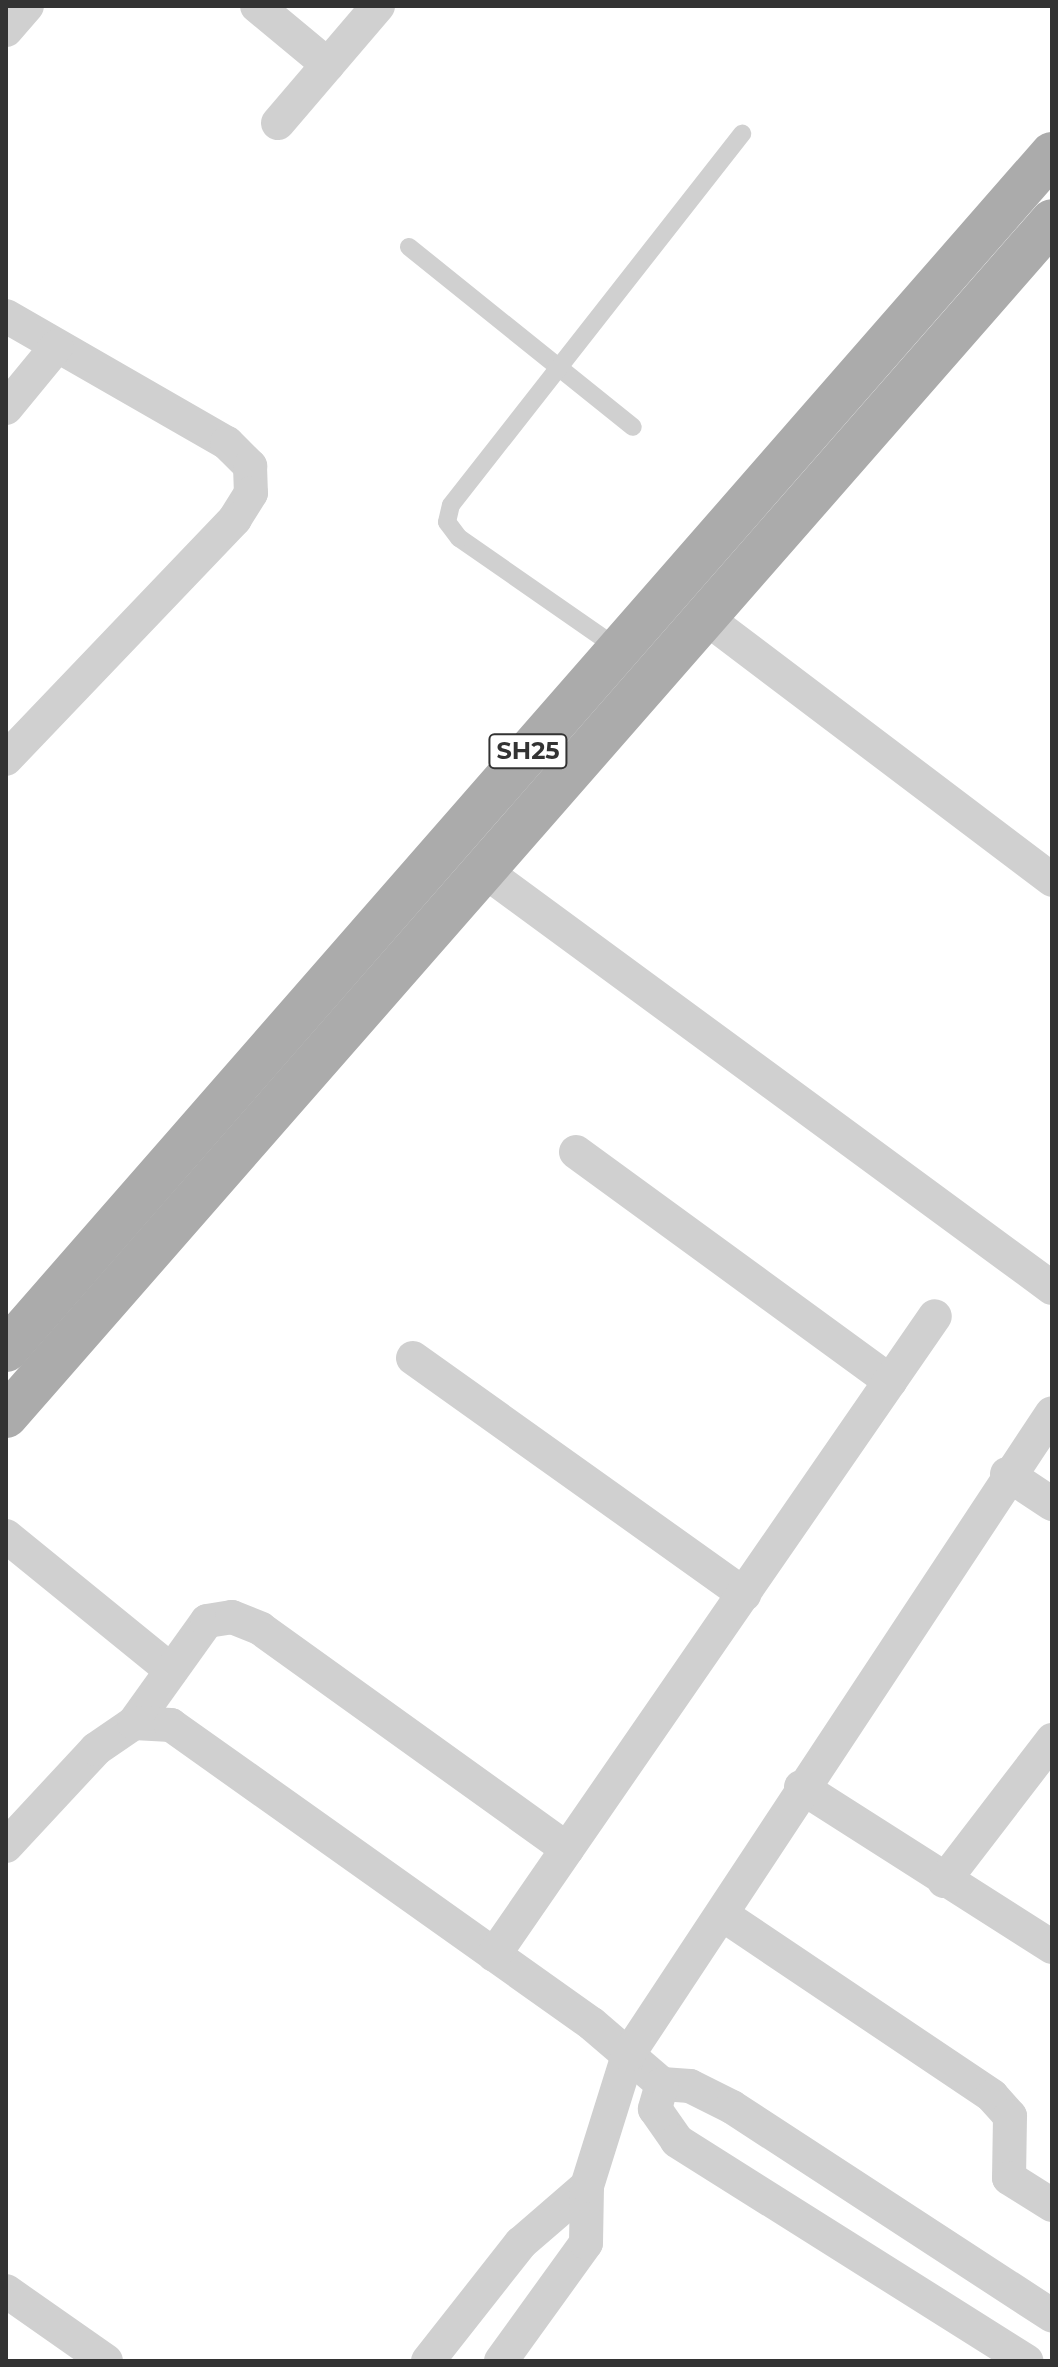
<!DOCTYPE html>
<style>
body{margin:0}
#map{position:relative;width:1058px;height:2367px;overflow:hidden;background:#fff;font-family:Montserrat,sans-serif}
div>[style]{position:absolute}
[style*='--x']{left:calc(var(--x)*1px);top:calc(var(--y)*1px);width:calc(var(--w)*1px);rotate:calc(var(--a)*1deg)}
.lane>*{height:18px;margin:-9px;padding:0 9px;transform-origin:9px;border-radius:9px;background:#d0d0d0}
.street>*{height:34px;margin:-17px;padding:0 17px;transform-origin:17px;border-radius:17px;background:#d0d0d0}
.primary>*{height:44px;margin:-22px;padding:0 22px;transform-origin:22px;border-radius:22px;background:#ababab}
span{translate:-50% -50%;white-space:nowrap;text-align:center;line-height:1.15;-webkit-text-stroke:8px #fff;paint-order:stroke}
.shield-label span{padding:2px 6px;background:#fff;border:2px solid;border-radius:6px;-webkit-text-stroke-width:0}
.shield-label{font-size:24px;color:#333;font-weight:700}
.frame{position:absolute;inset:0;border:8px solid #333;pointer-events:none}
</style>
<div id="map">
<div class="lane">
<div style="--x:409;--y:247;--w:287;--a:38.8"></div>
<div style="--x:616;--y:647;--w:191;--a:-145.2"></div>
<div style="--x:459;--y:538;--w:20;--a:-127"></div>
<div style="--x:447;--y:522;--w:17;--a:-77"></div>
<div style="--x:451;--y:505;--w:472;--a:-51.9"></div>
</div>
<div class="street">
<div style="--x:257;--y:6;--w:92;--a:39.7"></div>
<div style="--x:6;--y:30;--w:32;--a:-49"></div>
<div style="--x:278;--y:123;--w:154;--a:-49.5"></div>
<div style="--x:6;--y:316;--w:255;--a:29.9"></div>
<div style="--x:227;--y:443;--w:33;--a:45"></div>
<div style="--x:250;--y:466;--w:27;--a:88"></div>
<div style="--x:251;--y:493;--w:31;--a:122"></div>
<div style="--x:235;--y:519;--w:332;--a:133.7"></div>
<div style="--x:6;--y:408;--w:80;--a:-50.6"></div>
<div style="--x:702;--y:615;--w:439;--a:37.1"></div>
<div style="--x:483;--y:870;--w:706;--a:36.3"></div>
<div style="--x:576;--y:1152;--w:389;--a:36.1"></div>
<div style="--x:413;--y:1358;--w:407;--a:35.5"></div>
<div style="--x:1007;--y:1474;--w:54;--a:33.7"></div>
<div style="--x:6;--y:1536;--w:213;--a:39.1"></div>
<div style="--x:134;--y:1723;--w:125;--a:-54.4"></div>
<div style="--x:207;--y:1621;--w:25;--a:-9"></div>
<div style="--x:232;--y:1617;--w:31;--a:22"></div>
<div style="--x:261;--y:1629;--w:377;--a:35.7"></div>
<div style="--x:801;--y:1787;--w:298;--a:32.5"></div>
<div style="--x:6;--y:1846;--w:132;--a:-47.1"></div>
<div style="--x:96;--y:1749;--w:46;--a:-34.4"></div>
<div style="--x:134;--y:1723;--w:37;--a:3"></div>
<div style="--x:171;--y:1725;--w:516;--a:35.38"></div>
<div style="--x:592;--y:2024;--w:92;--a:40.6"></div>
<div style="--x:662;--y:2084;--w:28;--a:4"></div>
<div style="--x:690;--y:2086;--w:47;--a:26.6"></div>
<div style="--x:732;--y:2107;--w:382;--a:33.1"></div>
<div style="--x:944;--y:1881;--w:178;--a:-52.5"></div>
<div style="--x:723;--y:1915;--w:324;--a:33.9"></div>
<div style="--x:992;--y:2096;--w:27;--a:48"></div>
<div style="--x:1010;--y:2116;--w:62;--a:90.9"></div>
<div style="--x:1009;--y:2178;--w:51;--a:32.1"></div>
<div style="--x:494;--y:1955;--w:776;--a:-55.39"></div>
<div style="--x:662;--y:2084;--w:26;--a:106"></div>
<div style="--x:655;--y:2109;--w:39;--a:55"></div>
<div style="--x:677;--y:2141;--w:413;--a:32.2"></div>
<div style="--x:6;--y:2291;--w:122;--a:35"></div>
<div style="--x:428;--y:2361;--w:150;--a:-51.8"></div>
<div style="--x:521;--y:2243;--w:87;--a:-40.8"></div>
<div style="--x:501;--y:2361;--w:145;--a:-54.2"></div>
<div style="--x:586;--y:2243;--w:57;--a:-89"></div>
<div style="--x:587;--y:2186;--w:137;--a:-72.6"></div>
<div style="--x:628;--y:2055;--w:769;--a:-56.56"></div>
</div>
<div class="primary">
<div style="--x:6;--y:1350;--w:1589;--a:-48.83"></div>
<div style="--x:6;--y:1416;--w:1588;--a:-48.8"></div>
</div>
<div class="shield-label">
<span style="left:528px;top:751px">SH25</span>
</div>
<div class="frame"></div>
</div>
